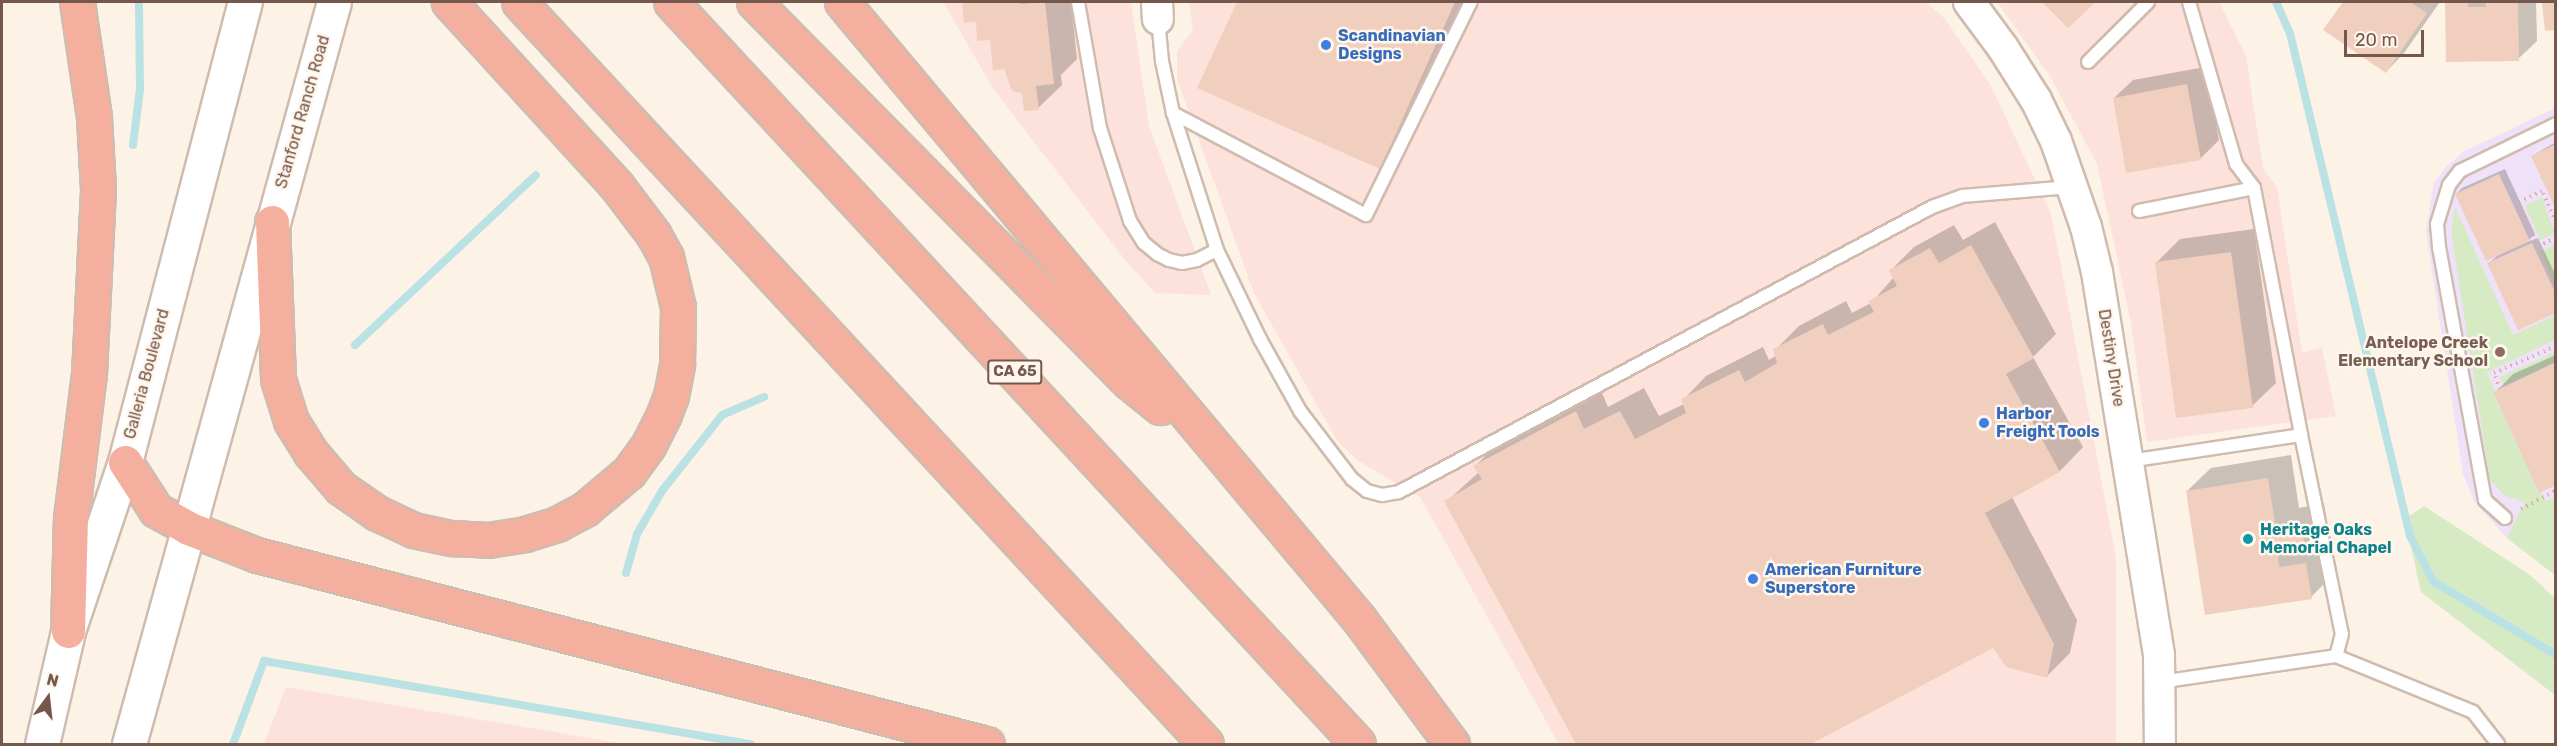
<!DOCTYPE html>
<style>
body{margin:0}
#map{position:relative;width:2557px;height:746px;overflow:hidden;background:#fcf2e6;font-family:Rubik,sans-serif}
div>[style]{position:absolute}
[style*='--x']{left:calc(var(--x)*1px);top:calc(var(--y)*1px);width:calc(var(--w)*1px);rotate:calc(var(--a)*1deg)}
.commercial>*{inset:0;background:#fce2da}
.education>*{inset:0;background:#efe2f8}
.green>*{inset:0;background:#d6eac4}
.shadow>*{inset:0;background:#0003}
.stream>*{height:8px;margin:-4px;padding:0 4px;transform-origin:4px;border-radius:4px;background:#bae2e5}
.building>*{inset:0;background:#f1cfbe}
.path>*{height:4px;margin-top:-2px;transform-origin:0;background:repeating-linear-gradient(90deg,#d6b2a1 0 1.5px,transparent 0 6px)}
.roads{filter:drop-shadow(2px 0 #d0bbaf) drop-shadow(-2px 0 #d0bbaf) drop-shadow(0 2px #d0bbaf) drop-shadow(0 -2px #d0bbaf)}
.service>*{height:12px;margin:-6px;padding:0 6px;transform-origin:6px;border-radius:6px;background:#fff}
.tertiary>*{height:30px;margin:-15px;padding:0 15px;transform-origin:15px;border-radius:15px;background:#fff}
.secondary>*{height:33px;margin:-16.5px;padding:0 16.5px;transform-origin:16.5px;border-radius:16.5px;background:#fff}
.motorway>*{height:33px;margin:-16.5px;padding:0 16.5px;transform-origin:16.5px;border-radius:16.5px;background:#f5af9e}
.dots>*{width:16px;height:16px;translate:-50% -50%;box-sizing:border-box;border:3px solid #fff6ec;border-radius:50%}
span{translate:-50% -50%;white-space:nowrap;text-align:center;line-height:1.15;-webkit-text-stroke:5px #fff6ec;paint-order:stroke}
.shield-label span{padding:2px 4px;background:#fff6ec;border:2px solid;border-radius:4px;-webkit-text-stroke-width:0}
.shield-label{font-size:15px;color:#75574b;font-weight:700}
.shop-label{font-size:16px;color:#366cbe;font-weight:700}
.left{translate:0 -50%;text-align:left}
.street-label{font-size:16px;color:#75574b}
.education-label{font-size:16px;color:#785e54;font-weight:700}
.right{translate:-100% -50%;text-align:right}
.culture-label{font-size:16px;color:#0d838f;font-weight:700}
.frame{position:absolute;inset:0;border:3px solid #75574b;pointer-events:none}
.north{position:absolute;left:18px;top:668px;width:60px;height:60px;-webkit-text-stroke:4px #fff6ec;paint-order:stroke;rotate:15deg;font-size:16px;font-weight:700;line-height:24px;text-align:center;color:#75574b}
.north::after{content:'';display:block;margin:auto;width:21px;height:27px;background:#75574b;clip-path:polygon(50% 0,100% 100%,50% 72%,0 100%)}
.scale{position:absolute;left:2344px;top:30px;width:80px;height:27px;box-sizing:border-box;border:3px solid #75574b;border-top:0;padding-left:8px;font-size:18px;line-height:21px;white-space:nowrap;color:#75574b;-webkit-text-stroke:4px #fff6ec;paint-order:stroke}
</style>
<div id="map">
<div class="commercial">
<div style="clip-path:polygon(943px 2px,1131px 2px,1149px 126px,1211px 295px,1155px 293px,1126px 261px,994px 90px)"></div>
<div style="clip-path:polygon(1189px 2px,1926px 2px,1945px 19px,1991px 86px,2051px 214px,2116px 558px,2116px 744px,1559px 744px,1420px 497px,1357px 460px,1336px 439px,1254px 293px,1177px 79px,1177px 52px,1193px 30px)"></div>
<div style="clip-path:polygon(1997px 2px,2219px 2px,2246px 56px,2263px 169px,2277px 187px,2302px 353px,2322px 348px,2336px 416px,2147px 442px,2131px 323px,2097px 164px,2050px 76px)"></div>
<div style="clip-path:polygon(286px 687px,625px 744px,264px 744px)"></div>
</div>
<div class="education">
<div style="clip-path:polygon(2555px 108px,2555px 575px,2507px 538px,2474px 501px,2463px 474px,2426px 231px,2434px 182px,2446px 167px,2463px 152px)"></div>
</div>
<div class="green">
<div style="clip-path:polygon(2542px 198px,2555px 233px,2540px 240px,2525px 206px)"></div>
<div style="clip-path:polygon(2455px 207px,2513px 335px,2555px 315px,2555px 340px,2487px 372px,2495px 391px,2493px 393px,2539px 493px,2543px 494px,2546px 501px,2555px 497px,2555px 575px,2507px 538px,2525px 502px,2505px 496px,2490px 480px,2451px 232px)"></div>
<div style="clip-path:polygon(2555px 244px,2555px 286px,2540px 252px)"></div>
<div style="clip-path:polygon(2555px 352px,2555px 362px,2504px 386px,2500px 377px)"></div>
<div style="clip-path:polygon(2424px 506px,2530px 575px,2555px 598px,2555px 695px,2421px 592px,2405px 519px)"></div>
</div>
<div class="shadow">
<div style="clip-path:polygon(964px 2px,1071px 2px,1077px 59px,1061px 75px,1062px 85px,1038px 108px,1005px 67px,991px 38px,977px 20px,966px 21px)"></div>
<div style="clip-path:polygon(1238px 2px,1467px 2px,1404px 144px,1380px 167px,1199px 87px)"></div>
<div style="clip-path:polygon(2044px 2px,2094px 2px,2068px 26px)"></div>
<div style="clip-path:polygon(2345px 2px,2440px 2px,2404px 53px,2386px 72px,2325px 30px)"></div>
<div style="clip-path:polygon(2447px 2px,2536px 2px,2537px 41px,2518px 59px,2448px 60px)"></div>
<div style="clip-path:polygon(2205px 67px,2219px 140px,2200px 159px,2114px 98px,2133px 80px)"></div>
<div style="clip-path:polygon(2556px 142px,2556px 207px,2532px 156px)"></div>
<div style="clip-path:polygon(2505px 169px,2535px 234px,2527px 242px,2538px 238px,2556px 276px,2556px 311px,2489px 263px,2498px 255px,2456px 194px,2462px 188px)"></div>
<div style="clip-path:polygon(1995px 222px,2056px 334px,2033px 357px,2083px 447px,2060px 471px,2012px 497px,2077px 620px,2070px 653px,2047px 676px,1994px 646px,1808px 744px,1577px 744px,1446px 502px,1479px 472px,1475px 466px,1499px 443px,1600px 388px,1608px 407px,1644px 388px,1659px 416px,1684px 404px,1683px 400px,1706px 376px,1763px 347px,1769px 360px,1777px 355px,1775px 350px,1799px 326px,1846px 301px,1852px 313px,1871px 303px,1894px 277px,1891px 270px,1914px 247px,1954px 225px,1963px 240px)"></div>
<div style="clip-path:polygon(2254px 229px,2276px 383px,2252px 406px,2156px 263px,2180px 239px)"></div>
<div style="clip-path:polygon(2556px 355px,2556px 484px,2495px 393px,2513px 374px)"></div>
<div style="clip-path:polygon(2291px 455px,2299px 508px,2324px 503px,2327px 522px,2306px 544px,2329px 540px,2334px 574px,2311px 597px,2187px 491px,2211px 468px)"></div>
</div>
<div class="stream">
<div style="--x:2276;--y:2;--w:34;--a:66"></div>
<div style="--x:2290;--y:33;--w:517;--a:76.58"></div>
<div style="--x:2410;--y:536;--w:51;--a:62.9"></div>
<div style="--x:2433;--y:581;--w:144;--a:31"></div>
<div style="--x:133;--y:145;--w:56;--a:-82.9"></div>
<div style="--x:140;--y:89;--w:87;--a:-90.7"></div>
<div style="--x:355;--y:345;--w:248;--a:-43.2"></div>
<div style="--x:626;--y:573;--w:41;--a:-74.2"></div>
<div style="--x:637;--y:534;--w:50;--a:-59.8"></div>
<div style="--x:662;--y:491;--w:97;--a:-51.7"></div>
<div style="--x:722;--y:415;--w:46;--a:-23.2"></div>
<div style="--x:233;--y:744;--w:89;--a:-69.5"></div>
<div style="--x:264;--y:661;--w:494;--a:9.7"></div>
</div>
<div class="building">
<div style="clip-path:polygon(962px 2px,1020px 2px,1020px 4px,1045px 2px,1054px 84px,1036px 86px,1039px 110px,1024px 111px,1022px 93px,1012px 91px,1004px 69px,993px 70px,990px 40px,977px 41px,976px 22px,964px 23px)"></div>
<div style="clip-path:polygon(1237px 2px,1455px 2px,1380px 169px,1197px 88px)"></div>
<div style="clip-path:polygon(2042px 2px,2096px 2px,2068px 28px)"></div>
<div style="clip-path:polygon(2343px 2px,2410px 2px,2427px 13px,2386px 73px,2323px 30px)"></div>
<div style="clip-path:polygon(2445px 2px,2468px 2px,2468px 7px,2486px 7px,2486px 2px,2518px 2px,2519px 61px,2446px 62px)"></div>
<div style="clip-path:polygon(2542px 2px,2556px 2px,2556px 30px,2545px 31px)"></div>
<div style="clip-path:polygon(2187px 84px,2201px 160px,2126px 173px,2113px 98px)"></div>
<div style="clip-path:polygon(2556px 144px,2556px 210px,2531px 156px)"></div>
<div style="clip-path:polygon(2499px 174px,2530px 241px,2486px 261px,2455px 194px)"></div>
<div style="clip-path:polygon(2532px 243px,2556px 294px,2556px 313px,2518px 330px,2487px 263px)"></div>
<div style="clip-path:polygon(1971px 245px,2034px 358px,2006px 374px,2060px 472px,1985px 513px,2054px 644px,2047px 678px,2006px 667px,1993px 648px,1811px 744px,1576px 744px,1444px 501px,1482px 479px,1473px 466px,1576px 411px,1584px 429px,1620px 411px,1635px 439px,1686px 413px,1681px 399px,1739px 370px,1745px 382px,1777px 363px,1773px 349px,1823px 324px,1828px 335px,1874px 312px,1868px 301px,1897px 286px,1889px 270px,1930px 248px,1939px 263px)"></div>
<div style="clip-path:polygon(2231px 252px,2253px 408px,2176px 418px,2155px 262px)"></div>
<div style="clip-path:polygon(2556px 362px,2556px 485px,2539px 493px,2493px 392px)"></div>
<div style="clip-path:polygon(2268px 478px,2276px 530px,2301px 526px,2305px 547px,2277px 551px,2279px 567px,2306px 563px,2312px 599px,2205px 615px,2186px 491px)"></div>
</div>
<div class="path">
<div style="--x:2556;--y:222;--w:34;--a:-114"></div>
<div style="--x:2542;--y:191;--w:26;--a:155"></div>
<div style="--x:2518;--y:202;--w:48;--a:65.6"></div>
<div style="--x:2538;--y:246;--w:20;--a:-24"></div>
<div style="--x:2538;--y:246;--w:2;--a:153"></div>
<div style="--x:2536;--y:247;--w:47;--a:65.1"></div>
<div style="--x:2500;--y:389;--w:17;--a:-111"></div>
<div style="--x:2494;--y:373;--w:68;--a:-23.5"></div>
<div style="--x:2521;--y:509;--w:40;--a:-28"></div>
</div>
<div class="roads">
<div class="service">
<div style="--x:1078;--y:2;--w:128;--a:80.1"></div>
<div style="--x:1100;--y:128;--w:98;--a:72.1"></div>
<div style="--x:1130;--y:221;--w:26;--a:58"></div>
<div style="--x:1144;--y:243;--w:17;--a:40"></div>
<div style="--x:1157;--y:254;--w:13;--a:27"></div>
<div style="--x:1169;--y:260;--w:13;--a:13"></div>
<div style="--x:1182;--y:263;--w:15;--a:-11"></div>
<div style="--x:1197;--y:260;--w:22;--a:-27"></div>
<div style="--x:2189;--y:2;--w:169;--a:73.8"></div>
<div style="--x:2236;--y:164;--w:30;--a:53"></div>
<div style="--x:1158;--y:19;--w:42;--a:84.6"></div>
<div style="--x:1162;--y:61;--w:53;--a:78.1"></div>
<div style="--x:1173;--y:113;--w:144;--a:72.2"></div>
<div style="--x:1217;--y:250;--w:99;--a:64.2"></div>
<div style="--x:1260;--y:339;--w:82;--a:60.9"></div>
<div style="--x:1300;--y:411;--w:86;--a:52.6"></div>
<div style="--x:1352;--y:479;--w:19;--a:39"></div>
<div style="--x:1367;--y:491;--w:16;--a:15"></div>
<div style="--x:1382;--y:495;--w:17;--a:-10"></div>
<div style="--x:1399;--y:492;--w:604;--a:-28.13"></div>
<div style="--x:1932;--y:207;--w:32;--a:-20"></div>
<div style="--x:1962;--y:196;--w:109;--a:-4.7"></div>
<div style="--x:2088;--y:62;--w:85;--a:-45"></div>
<div style="--x:1173;--y:113;--w:218;--a:27.9"></div>
<div style="--x:1366;--y:215;--w:237;--a:-63.8"></div>
<div style="--x:2139;--y:211;--w:117;--a:-11.3"></div>
<div style="--x:2254;--y:188;--w:251;--a:79.2"></div>
<div style="--x:2129;--y:461;--w:174;--a:-8.6"></div>
<div style="--x:2301;--y:435;--w:203;--a:78.4"></div>
<div style="--x:2342;--y:634;--w:23;--a:105"></div>
<div style="--x:2336;--y:656;--w:148;--a:22.2"></div>
<div style="--x:2473;--y:712;--w:41;--a:52"></div>
<div style="--x:2505;--y:518;--w:27;--a:-138"></div>
<div style="--x:2485;--y:500;--w:257;--a:-100.3"></div>
<div style="--x:2439;--y:247;--w:23;--a:-95"></div>
<div style="--x:2437;--y:224;--w:41;--a:-72.9"></div>
<div style="--x:2449;--y:185;--w:18;--a:-52"></div>
<div style="--x:2460;--y:171;--w:107;--a:-26.1"></div>
<div style="--x:2160;--y:682;--w:178;--a:-8.4"></div>
</div>
<div class="tertiary">
<div style="--x:1157;--y:2;--w:17;--a:87"></div>
<div style="--x:1969;--y:2;--w:57;--a:53.5"></div>
<div style="--x:2003;--y:48;--w:62;--a:57.6"></div>
<div style="--x:2036;--y:100;--w:46;--a:64"></div>
<div style="--x:2056;--y:141;--w:91;--a:70.8"></div>
<div style="--x:2086;--y:227;--w:46;--a:76.3"></div>
<div style="--x:2097;--y:272;--w:388;--a:80.8"></div>
<div style="--x:2159;--y:655;--w:89;--a:89.4"></div>
</div>
<div class="secondary">
<div style="--x:42;--y:744;--w:116;--a:-77"></div>
<div style="--x:68;--y:631;--w:178;--a:-71.4"></div>
<div style="--x:125;--y:462;--w:475;--a:-75.4"></div>
<div style="--x:129;--y:744;--w:770;--a:-74.56"></div>
</div>
<div class="motorway">
<div style="--x:519;--y:2;--w:1011;--a:47.2"></div>
<div style="--x:671;--y:2;--w:1011;--a:47.2"></div>
<div style="--x:754;--y:2;--w:534;--a:45.38"></div>
<div style="--x:1129;--y:382;--w:40;--a:39"></div>
<div style="--x:842;--y:2;--w:805;--a:50.04"></div>
<div style="--x:1359;--y:619;--w:156;--a:53.4"></div>
<div style="--x:272;--y:222;--w:157;--a:87.8"></div>
<div style="--x:278;--y:379;--w:44;--a:72.8"></div>
<div style="--x:291;--y:421;--w:38;--a:58"></div>
<div style="--x:311;--y:453;--w:46;--a:49.4"></div>
<div style="--x:341;--y:488;--w:44;--a:34.8"></div>
<div style="--x:377;--y:513;--w:40;--a:25"></div>
<div style="--x:413;--y:530;--w:40;--a:12"></div>
<div style="--x:452;--y:538;--w:36;--a:3"></div>
<div style="--x:488;--y:540;--w:37;--a:-9"></div>
<div style="--x:525;--y:534;--w:34;--a:-17"></div>
<div style="--x:557;--y:524;--w:32;--a:-28"></div>
<div style="--x:585;--y:509;--w:57;--a:-40.1"></div>
<div style="--x:629;--y:472;--w:34;--a:-54"></div>
<div style="--x:649;--y:444;--w:34;--a:-63"></div>
<div style="--x:664;--y:414;--w:19;--a:-69"></div>
<div style="--x:671;--y:396;--w:33;--a:-79"></div>
<div style="--x:677;--y:364;--w:57;--a:-89"></div>
<div style="--x:678;--y:307;--w:51;--a:-103.5"></div>
<div style="--x:666;--y:257;--w:25;--a:-119"></div>
<div style="--x:654;--y:235;--w:63;--a:-127.2"></div>
<div style="--x:616;--y:185;--w:248;--a:-132.4"></div>
<div style="--x:125;--y:462;--w:57;--a:57.1"></div>
<div style="--x:156;--y:510;--w:37;--a:29"></div>
<div style="--x:188;--y:528;--w:74;--a:21.4"></div>
<div style="--x:257;--y:555;--w:754;--a:14.52"></div>
<div style="--x:68;--y:631;--w:113;--a:-88.5"></div>
<div style="--x:71;--y:518;--w:145;--a:-82.9"></div>
<div style="--x:89;--y:374;--w:185;--a:-87.2"></div>
<div style="--x:98;--y:189;--w:72;--a:-93.2"></div>
<div style="--x:94;--y:117;--w:116;--a:-98.4"></div>
</div>
</div>
<div class="dots">
<div style="left:1326px;top:45px;background:#3f7fe0"></div>
<div style="left:2500px;top:352px;background:#8d6e63"></div>
<div style="left:1984px;top:423px;background:#3f7fe0"></div>
<div style="left:2248px;top:539px;background:#0f9aa8"></div>
<div style="left:1753px;top:579px;background:#3f7fe0"></div>
</div>
<div class="shield-label">
<span style="left:1015px;top:372px">CA 65</span>
</div>
<div class="shop-label">
<span class="left" style="left:1338px;top:45px">Scandinavian<br>Designs</span>
<span class="left" style="left:1996px;top:423px">Harbor<br>Freight Tools</span>
<span class="left" style="left:1765px;top:579px">American Furniture<br>Superstore</span>
</div>
<div class="street-label">
<span style="left:303px;top:112px;rotate:-74deg">Stanford Ranch Road</span>
<span style="left:2111px;top:358px;rotate:81deg">Destiny Drive</span>
<span style="left:147px;top:374px;rotate:-75deg">Galleria Boulevard</span>
</div>
<div class="education-label">
<span class="right" style="left:2488px;top:352px">Antelope Creek<br>Elementary School</span>
</div>
<div class="culture-label">
<span class="left" style="left:2260px;top:539px">Heritage Oaks<br>Memorial Chapel</span>
</div>
<div class="frame"></div>
<div class="north">N</div>
<div class="scale">20 m</div>
</div>
